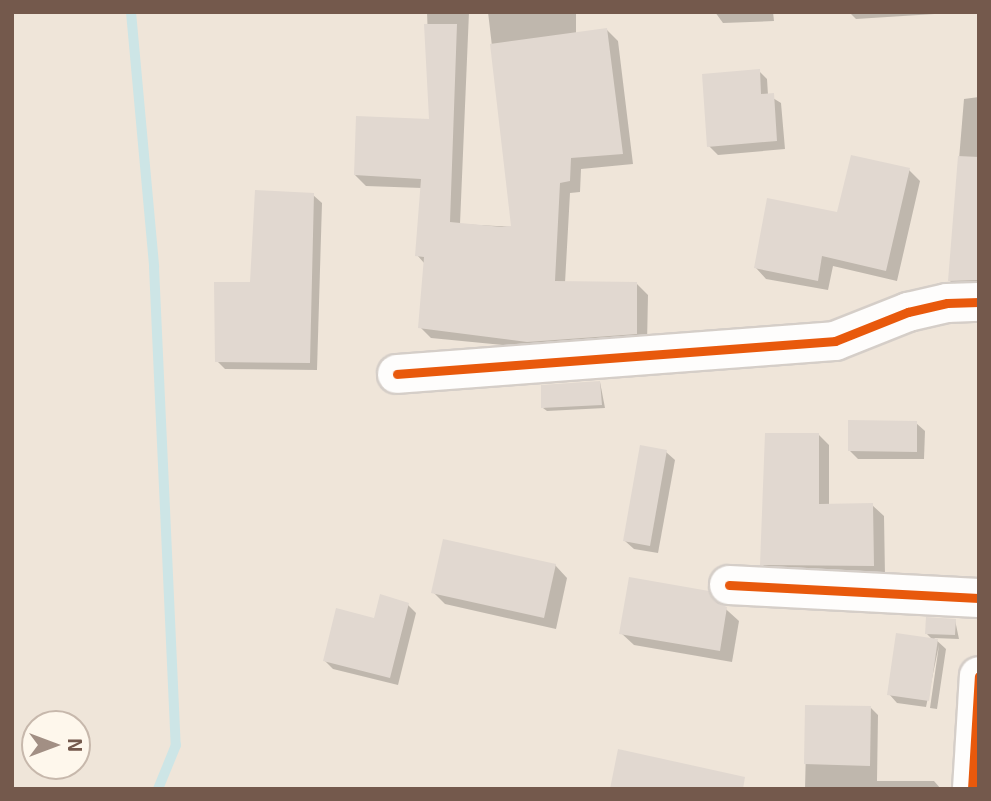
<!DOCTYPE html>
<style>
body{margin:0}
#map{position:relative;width:991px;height:801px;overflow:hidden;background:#f6f2eb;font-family:"Exo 2",sans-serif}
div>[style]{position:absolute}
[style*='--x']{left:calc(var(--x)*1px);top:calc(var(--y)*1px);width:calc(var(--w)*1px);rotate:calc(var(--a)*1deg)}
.residential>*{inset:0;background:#efe5d9}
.shadow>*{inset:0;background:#0003}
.stream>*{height:10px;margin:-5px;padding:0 5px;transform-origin:5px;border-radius:5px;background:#cde5e6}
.building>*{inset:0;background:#e1d8d0}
.roads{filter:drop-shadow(2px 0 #d5cec8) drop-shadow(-2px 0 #d5cec8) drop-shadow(0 2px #d5cec8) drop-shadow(0 -2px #d5cec8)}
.minor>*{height:38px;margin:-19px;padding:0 19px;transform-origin:19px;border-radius:19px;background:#fefdfc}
.cycleway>*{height:9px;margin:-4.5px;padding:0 4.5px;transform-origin:4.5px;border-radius:4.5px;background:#e8590c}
span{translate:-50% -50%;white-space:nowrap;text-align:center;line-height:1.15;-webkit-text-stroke:7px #fef7ec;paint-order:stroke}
.frame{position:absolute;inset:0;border:14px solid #74594c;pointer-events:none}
.north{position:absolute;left:21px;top:710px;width:70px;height:70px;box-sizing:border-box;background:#fef7ec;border:2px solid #c7b8ac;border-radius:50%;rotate:90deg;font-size:19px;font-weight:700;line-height:28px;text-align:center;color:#74594c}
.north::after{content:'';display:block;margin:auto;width:24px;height:32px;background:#a28f84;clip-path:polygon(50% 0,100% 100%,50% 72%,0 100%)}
</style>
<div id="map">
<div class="residential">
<div style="clip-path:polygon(evenodd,12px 12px,979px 12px,979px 789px,12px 789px,12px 12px,35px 724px,77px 724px,77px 766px,35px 766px,35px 724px)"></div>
</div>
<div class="shadow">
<div style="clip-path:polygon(427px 12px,469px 12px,460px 224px,513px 227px,488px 12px,576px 12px,576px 34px,607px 30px,618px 41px,633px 164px,581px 169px,580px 192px,570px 193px,565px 283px,637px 284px,648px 295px,647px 344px,509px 351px,503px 345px,431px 338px,420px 327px,425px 264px,417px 255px,422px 188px,366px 186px,355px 175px,431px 121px)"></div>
<div style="clip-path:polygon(715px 12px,773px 12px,774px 21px,723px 23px)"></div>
<div style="clip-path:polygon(849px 12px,966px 12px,856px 19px)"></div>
<div style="clip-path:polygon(759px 71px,767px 79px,768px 95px,781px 103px,785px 149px,718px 155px,709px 146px)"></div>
<div style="clip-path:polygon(979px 97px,979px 288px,957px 288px,949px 280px,964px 99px)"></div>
<div style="clip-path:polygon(909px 170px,920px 181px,897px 281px,833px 266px,828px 290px,766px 279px,756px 268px)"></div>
<div style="clip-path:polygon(313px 195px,322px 203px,317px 370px,225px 369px,217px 361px,252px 284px)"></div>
<div style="clip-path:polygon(600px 382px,605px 408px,547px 411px,543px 408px)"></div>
<div style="clip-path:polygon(916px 423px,925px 431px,924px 459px,858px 459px,849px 450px)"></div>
<div style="clip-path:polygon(818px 434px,829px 445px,829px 506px,872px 505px,884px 516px,885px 576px,773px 575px,762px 564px)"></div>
<div style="clip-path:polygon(666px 452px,675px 460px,658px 553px,634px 549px,625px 541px)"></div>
<div style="clip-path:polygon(555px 565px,567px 578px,556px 629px,445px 604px,433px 592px)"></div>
<div style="clip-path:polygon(708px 593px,739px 621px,732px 662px,634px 645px,621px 633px)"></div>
<div style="clip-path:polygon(408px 605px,416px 613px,398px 685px,333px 669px,325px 661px,375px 620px)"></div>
<div style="clip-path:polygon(955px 620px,959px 639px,934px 638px,946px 649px,937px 709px,930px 708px,939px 645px,926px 707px,897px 703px,889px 694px,933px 640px,927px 634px)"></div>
<div style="clip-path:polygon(807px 707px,871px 708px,878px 715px,877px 781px,934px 781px,941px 789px,805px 789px)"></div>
</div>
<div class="stream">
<div style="--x:131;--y:12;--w:256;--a:84.8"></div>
<div style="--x:154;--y:267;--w:479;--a:87.4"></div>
<div style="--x:176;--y:745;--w:48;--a:112.2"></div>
</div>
<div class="building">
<div style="clip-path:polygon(424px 24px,457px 24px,450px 222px,502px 227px,511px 226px,490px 44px,607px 28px,623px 154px,571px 158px,570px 181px,560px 183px,555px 281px,637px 282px,637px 334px,527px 342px,418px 328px,424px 257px,415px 256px,421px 179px,354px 175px,356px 116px,429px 119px)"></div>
<div style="clip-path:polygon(760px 69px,761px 94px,774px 93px,777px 141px,707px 147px,702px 74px)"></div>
<div style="clip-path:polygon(851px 155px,910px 168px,886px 271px,822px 256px,818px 281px,754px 268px,767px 198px,837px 212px)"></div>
<div style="clip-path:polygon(958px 156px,979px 157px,978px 280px,948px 281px)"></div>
<div style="clip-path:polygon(255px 190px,314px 193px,310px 363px,215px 362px,214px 282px,250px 282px)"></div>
<div style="clip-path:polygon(600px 381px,602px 405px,541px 408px,541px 385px)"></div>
<div style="clip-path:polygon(848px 420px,917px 421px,917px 452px,848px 451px)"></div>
<div style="clip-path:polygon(765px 433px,819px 433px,819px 504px,873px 503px,874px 566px,760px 565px)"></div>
<div style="clip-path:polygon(640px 445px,667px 450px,650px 546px,623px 541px)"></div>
<div style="clip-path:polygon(443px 539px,556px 564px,544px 618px,431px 593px)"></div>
<div style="clip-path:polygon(629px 577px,709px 591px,717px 603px,727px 607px,720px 651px,619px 634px)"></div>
<div style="clip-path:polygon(380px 594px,409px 603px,390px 678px,323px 661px,336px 608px,374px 618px)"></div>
<div style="clip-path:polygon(926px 617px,956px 619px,955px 635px,925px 634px)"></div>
<div style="clip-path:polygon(896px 633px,938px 639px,929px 701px,887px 695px)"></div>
<div style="clip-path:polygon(805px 705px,871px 706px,870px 766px,804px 764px)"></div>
<div style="clip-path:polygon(618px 749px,745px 777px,743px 789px,610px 789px)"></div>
</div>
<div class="roads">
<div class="minor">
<div style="--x:397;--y:374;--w:439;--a:-4.3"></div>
<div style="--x:835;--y:341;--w:79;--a:-21.7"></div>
<div style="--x:908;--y:312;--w:40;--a:-13"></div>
<div style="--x:947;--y:303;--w:32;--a:-2"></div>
<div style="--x:729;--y:585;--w:250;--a:3"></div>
<div style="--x:972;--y:789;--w:113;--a:-86.5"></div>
</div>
</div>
<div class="cycleway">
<div style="--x:397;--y:374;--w:439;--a:-4.3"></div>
<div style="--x:835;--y:341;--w:79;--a:-21.7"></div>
<div style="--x:908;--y:312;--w:40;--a:-13"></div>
<div style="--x:947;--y:303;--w:32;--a:-2"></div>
<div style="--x:729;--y:585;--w:250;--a:3"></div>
<div style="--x:972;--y:789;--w:113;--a:-86.5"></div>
</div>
<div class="frame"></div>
<div class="north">N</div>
</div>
